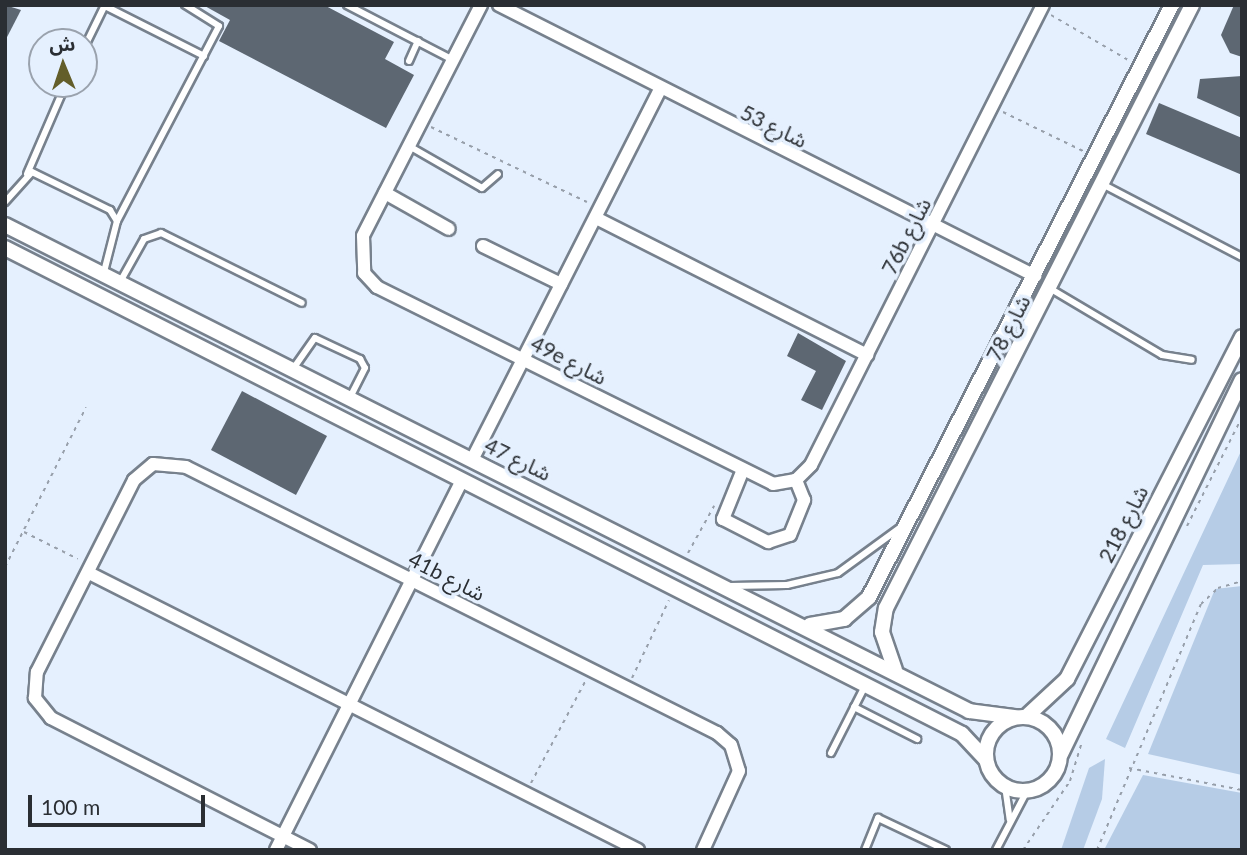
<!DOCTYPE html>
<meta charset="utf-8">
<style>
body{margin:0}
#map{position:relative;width:1247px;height:855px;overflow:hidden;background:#e5f0fe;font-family:Lato,"Noto Sans Arabic",sans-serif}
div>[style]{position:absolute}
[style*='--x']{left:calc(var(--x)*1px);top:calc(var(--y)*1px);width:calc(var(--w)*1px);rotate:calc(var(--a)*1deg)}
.green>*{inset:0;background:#b6cce6}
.building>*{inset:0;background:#5d6772}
.path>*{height:2px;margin-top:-1px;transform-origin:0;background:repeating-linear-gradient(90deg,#979faa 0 3.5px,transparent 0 8.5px)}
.roads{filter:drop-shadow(2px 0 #77818d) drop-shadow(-2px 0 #77818d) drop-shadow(0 2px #77818d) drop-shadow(0 -2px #77818d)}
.service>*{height:6px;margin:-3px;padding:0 3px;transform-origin:3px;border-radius:3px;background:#fff}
.minor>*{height:12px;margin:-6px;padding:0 6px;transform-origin:6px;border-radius:6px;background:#fff}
.tertiary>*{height:14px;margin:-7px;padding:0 7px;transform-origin:7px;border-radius:7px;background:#fff}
.tertiary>.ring{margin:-7px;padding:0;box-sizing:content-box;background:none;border:14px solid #fff;border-radius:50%}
span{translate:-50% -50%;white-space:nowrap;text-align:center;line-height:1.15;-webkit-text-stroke:7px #e5f0fe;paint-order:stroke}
.street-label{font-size:21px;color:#2a2e33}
.frame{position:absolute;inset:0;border:7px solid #2a2e33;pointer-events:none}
.north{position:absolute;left:28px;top:28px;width:70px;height:70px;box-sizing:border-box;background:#e5f0fe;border:2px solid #9aa2ad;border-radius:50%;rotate:358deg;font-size:19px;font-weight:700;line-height:28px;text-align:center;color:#2a2e33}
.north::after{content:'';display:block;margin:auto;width:24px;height:32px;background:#635e2a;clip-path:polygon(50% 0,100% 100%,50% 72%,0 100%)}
.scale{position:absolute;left:28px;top:795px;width:177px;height:32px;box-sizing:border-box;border:4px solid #2a2e33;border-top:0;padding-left:9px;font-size:21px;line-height:24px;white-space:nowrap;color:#2a2e33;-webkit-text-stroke:5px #e5f0fe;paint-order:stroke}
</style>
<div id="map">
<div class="green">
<div style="clip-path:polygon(1242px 449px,1242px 564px,1203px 565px,1125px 748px,1106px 739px)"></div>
<div style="clip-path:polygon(1242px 586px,1242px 775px,1148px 754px,1215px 589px)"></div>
<div style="clip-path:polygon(1105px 759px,1102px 799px,1083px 850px,1061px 850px,1089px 768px)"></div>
<div style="clip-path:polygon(1143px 775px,1242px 793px,1242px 850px,1104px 850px)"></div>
</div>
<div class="building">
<div style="clip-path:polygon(5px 5px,21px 10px,5px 41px)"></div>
<div style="clip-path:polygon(203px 5px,324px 5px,394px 42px,385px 59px,414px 75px,386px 128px,219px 41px,230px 20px)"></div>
<div style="clip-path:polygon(1234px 5px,1242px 5px,1242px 57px,1230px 53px,1221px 35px)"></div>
<div style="clip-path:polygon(1242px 76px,1242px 118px,1197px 98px,1200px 79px)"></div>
<div style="clip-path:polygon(1159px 103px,1242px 138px,1242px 175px,1146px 134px)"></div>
<div style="clip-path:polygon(798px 333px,846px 361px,822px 410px,801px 400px,816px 371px,787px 356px)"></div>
<div style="clip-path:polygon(242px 391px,327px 436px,296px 495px,211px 450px)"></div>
</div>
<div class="path">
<div style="--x:1051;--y:15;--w:89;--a:30.3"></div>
<div style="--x:1003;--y:112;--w:89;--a:26"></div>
<div style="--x:431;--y:127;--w:173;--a:25.7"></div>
<div style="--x:1187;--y:526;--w:122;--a:-63.2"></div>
<div style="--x:24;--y:532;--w:60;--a:26.6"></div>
<div style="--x:688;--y:553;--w:54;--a:-61"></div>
<div style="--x:5;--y:567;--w:179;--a:-63.1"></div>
<div style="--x:632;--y:678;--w:86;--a:-64.6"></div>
<div style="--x:1129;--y:768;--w:115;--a:11"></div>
<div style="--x:531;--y:783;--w:117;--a:-61.9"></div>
<div style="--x:1023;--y:850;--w:83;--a:-55.7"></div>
<div style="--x:1070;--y:781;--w:38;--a:-73"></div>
<div style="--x:1097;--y:850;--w:267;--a:-67.1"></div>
<div style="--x:1201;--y:604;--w:23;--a:-43"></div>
<div style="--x:1218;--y:588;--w:25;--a:-16"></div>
</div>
<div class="roads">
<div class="service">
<div style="--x:347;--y:5;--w:119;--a:27.4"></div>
<div style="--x:105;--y:6;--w:111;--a:26.8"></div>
<div style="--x:84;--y:48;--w:48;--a:-64"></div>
<div style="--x:409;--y:61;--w:22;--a:-66"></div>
<div style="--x:409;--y:146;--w:84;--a:29.9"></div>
<div style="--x:482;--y:188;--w:21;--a:-41"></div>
<div style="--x:27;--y:174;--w:98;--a:-66.6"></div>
<div style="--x:1104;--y:185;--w:156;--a:27.6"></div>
<div style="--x:5;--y:202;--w:40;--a:-48"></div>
<div style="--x:32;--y:172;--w:87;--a:26"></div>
<div style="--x:110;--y:210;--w:13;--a:58"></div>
<div style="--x:117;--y:221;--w:53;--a:104.3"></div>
<div style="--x:117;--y:221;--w:220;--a:-62.4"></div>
<div style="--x:219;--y:26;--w:40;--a:-148"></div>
<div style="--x:120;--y:282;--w:49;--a:-60.8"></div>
<div style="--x:144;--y:239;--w:18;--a:-19"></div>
<div style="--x:161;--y:233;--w:157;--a:26.4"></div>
<div style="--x:1051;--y:289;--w:129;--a:30.7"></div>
<div style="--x:1162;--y:355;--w:30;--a:9"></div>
<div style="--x:293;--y:369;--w:38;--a:-55"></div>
<div style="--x:315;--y:338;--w:50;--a:25"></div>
<div style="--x:360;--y:359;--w:10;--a:61"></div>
<div style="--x:365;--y:368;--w:34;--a:117"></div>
<div style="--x:730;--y:586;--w:57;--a:-1"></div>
<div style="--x:787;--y:585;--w:52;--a:-13.2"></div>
<div style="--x:838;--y:573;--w:78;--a:-36.1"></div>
<div style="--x:854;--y:707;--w:71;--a:26.9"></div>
<div style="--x:831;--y:753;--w:75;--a:-63.1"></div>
<div style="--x:1005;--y:786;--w:34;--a:82"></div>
<div style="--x:865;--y:850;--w:35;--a:-68"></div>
<div style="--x:878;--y:818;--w:75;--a:25.2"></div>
<div style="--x:996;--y:850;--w:67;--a:-62.3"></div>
</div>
<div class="minor">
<div style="--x:481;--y:5;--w:259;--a:117.1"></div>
<div style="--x:363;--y:236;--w:37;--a:88"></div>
<div style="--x:364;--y:273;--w:19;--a:47"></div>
<div style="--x:377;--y:287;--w:442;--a:26.4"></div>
<div style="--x:773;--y:484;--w:23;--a:-10"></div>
<div style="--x:796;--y:480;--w:21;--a:-45"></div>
<div style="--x:811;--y:465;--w:515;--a:-63.24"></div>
<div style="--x:499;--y:5;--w:601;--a:26.82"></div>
<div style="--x:385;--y:193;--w:73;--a:29.4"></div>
<div style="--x:596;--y:218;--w:304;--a:26.8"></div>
<div style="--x:483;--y:246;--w:87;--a:26"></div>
<div style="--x:472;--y:460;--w:414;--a:-63.1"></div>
<div style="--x:742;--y:472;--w:51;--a:112"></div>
<div style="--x:723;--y:519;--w:51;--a:27.1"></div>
<div style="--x:768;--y:542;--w:23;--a:-18"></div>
<div style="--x:790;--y:535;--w:38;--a:-68"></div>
<div style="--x:804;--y:500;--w:22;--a:-112"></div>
<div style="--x:89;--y:573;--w:615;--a:26.77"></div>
<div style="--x:276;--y:850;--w:414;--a:-63.3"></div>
<div style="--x:310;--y:850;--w:291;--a:-153"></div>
<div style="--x:51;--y:718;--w:26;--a:-129"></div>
<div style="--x:35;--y:698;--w:26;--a:-86"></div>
<div style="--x:37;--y:672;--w:215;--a:-63.2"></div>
<div style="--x:134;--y:480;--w:25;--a:-40"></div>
<div style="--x:153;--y:464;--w:33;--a:5"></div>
<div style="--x:186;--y:467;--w:594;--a:26.61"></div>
<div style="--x:717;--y:733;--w:18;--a:41"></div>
<div style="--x:731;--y:745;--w:27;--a:73"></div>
<div style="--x:739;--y:771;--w:87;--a:114.5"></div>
</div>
<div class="tertiary">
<div style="--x:5;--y:225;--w:1080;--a:26.75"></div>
<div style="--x:969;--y:711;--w:46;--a:7.4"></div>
<div style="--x:5;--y:248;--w:1073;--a:26.92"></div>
<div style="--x:962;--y:734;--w:35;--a:47"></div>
<div style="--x:810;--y:625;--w:35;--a:-10"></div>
<div style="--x:844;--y:619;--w:33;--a:-41"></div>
<div style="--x:869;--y:597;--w:665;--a:-62.9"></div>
<div style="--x:895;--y:670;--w:40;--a:-108.9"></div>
<div style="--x:882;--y:632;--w:24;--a:-81"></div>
<div style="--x:886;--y:608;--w:676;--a:-63.09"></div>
<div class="ring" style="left:986px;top:717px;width:60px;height:60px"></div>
<div style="--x:1026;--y:717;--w:56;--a:-42.8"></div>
<div style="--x:1067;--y:679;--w:384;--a:-62.9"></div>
<div style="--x:1061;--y:754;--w:415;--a:-64.2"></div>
</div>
</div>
<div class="street-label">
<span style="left:774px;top:126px;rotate:26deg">شارع 53</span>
<span style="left:906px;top:236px;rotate:-63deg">76b شارع</span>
<span style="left:1008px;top:328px;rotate:-63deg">شارع 78</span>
<span style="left:569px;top:360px;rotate:27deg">49e شارع</span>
<span style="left:518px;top:459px;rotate:26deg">شارع 47</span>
<span style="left:1123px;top:524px;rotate:-63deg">شارع 218</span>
<span style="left:447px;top:576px;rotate:27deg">41b شارع</span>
</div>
<div class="frame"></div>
<div class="north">ش</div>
<div class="scale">100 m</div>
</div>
